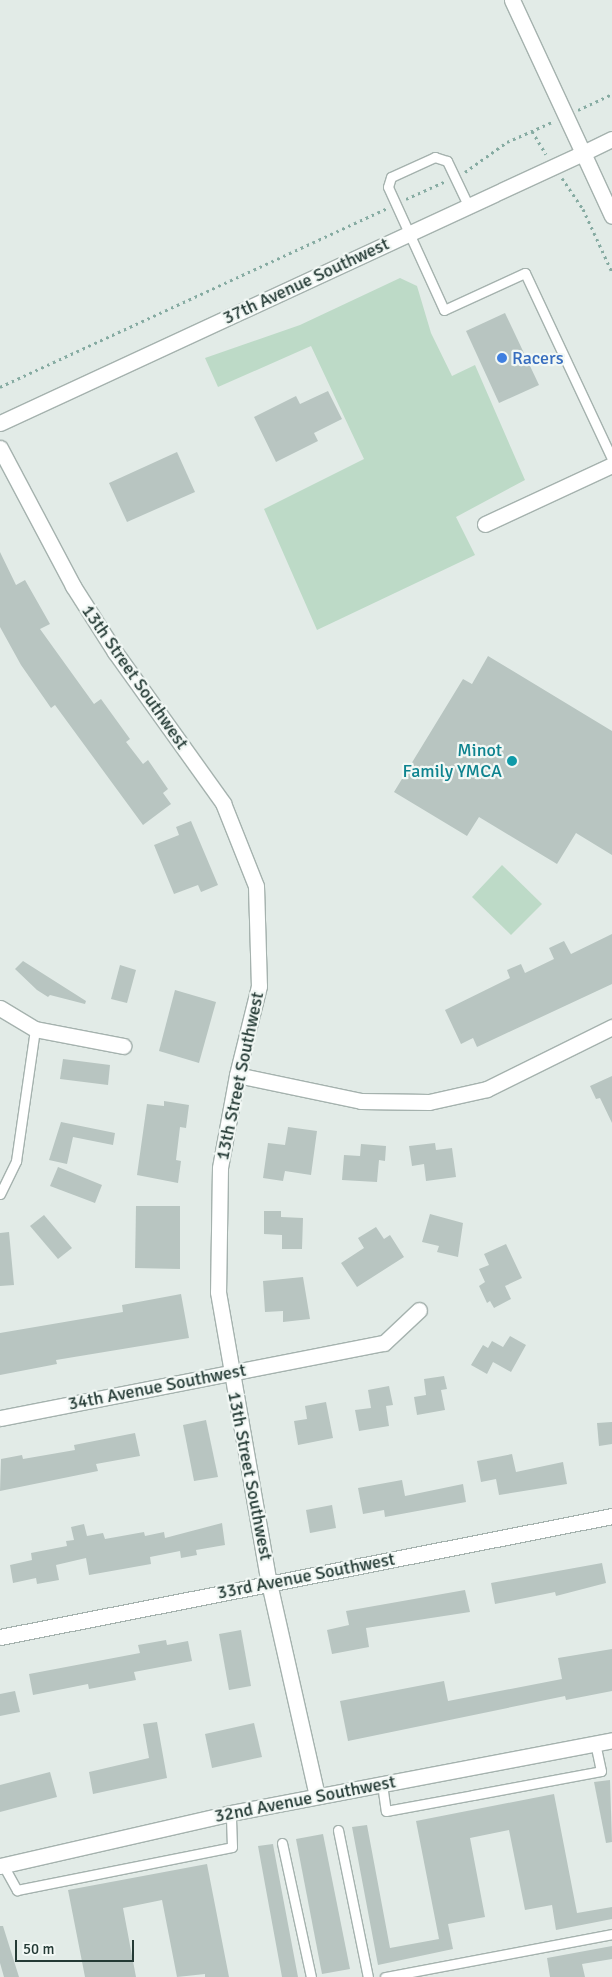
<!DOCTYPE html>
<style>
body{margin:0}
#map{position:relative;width:612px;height:1977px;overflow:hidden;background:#e2ebe7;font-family:Signika,sans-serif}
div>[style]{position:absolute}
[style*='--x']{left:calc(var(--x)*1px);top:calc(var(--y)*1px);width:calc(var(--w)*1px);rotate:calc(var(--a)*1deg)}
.green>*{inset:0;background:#bddac7}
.building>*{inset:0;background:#b8c5c1}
.path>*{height:3px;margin-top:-1.5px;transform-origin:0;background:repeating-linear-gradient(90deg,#86aba2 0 2.5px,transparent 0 6.5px)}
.roads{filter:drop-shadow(1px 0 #a5b2ae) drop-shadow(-1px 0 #a5b2ae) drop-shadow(0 1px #a5b2ae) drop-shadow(0 -1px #a5b2ae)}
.service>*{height:9px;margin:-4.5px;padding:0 4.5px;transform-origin:4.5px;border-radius:4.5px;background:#fff}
.minor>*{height:15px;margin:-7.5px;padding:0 7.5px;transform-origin:7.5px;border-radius:7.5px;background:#fff}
.tertiary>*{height:15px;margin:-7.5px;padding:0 7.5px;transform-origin:7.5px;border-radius:7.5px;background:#fff}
.secondary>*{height:15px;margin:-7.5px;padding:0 7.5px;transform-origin:7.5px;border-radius:7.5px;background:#fff}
.dots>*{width:14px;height:14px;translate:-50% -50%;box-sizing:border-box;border:2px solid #f2f8f5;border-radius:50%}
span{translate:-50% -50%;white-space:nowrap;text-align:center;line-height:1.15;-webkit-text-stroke:4.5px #f2f8f5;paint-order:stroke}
.street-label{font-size:18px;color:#243a35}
.shop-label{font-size:18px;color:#366cbe}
.left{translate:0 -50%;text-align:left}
.culture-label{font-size:18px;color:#0d838f}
.right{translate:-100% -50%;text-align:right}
.scale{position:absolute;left:15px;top:1940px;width:119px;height:22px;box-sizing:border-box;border:2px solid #243a35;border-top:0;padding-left:6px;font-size:15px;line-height:18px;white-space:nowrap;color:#243a35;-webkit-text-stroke:4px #f2f8f5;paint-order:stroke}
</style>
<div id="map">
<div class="green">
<div style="clip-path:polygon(400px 278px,417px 286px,431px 333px,452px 376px,475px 365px,525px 480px,456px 517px,475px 555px,317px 630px,264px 509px,364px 459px,311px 346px,218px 387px,205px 358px,300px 325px)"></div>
<div style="clip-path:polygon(502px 865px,542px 904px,511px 935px,472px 897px)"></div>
</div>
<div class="building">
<div style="clip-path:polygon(505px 313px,539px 385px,499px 403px,466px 331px)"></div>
<div style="clip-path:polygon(328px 391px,342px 419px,314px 433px,318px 441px,276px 462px,254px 417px,296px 396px,300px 404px)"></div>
<div style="clip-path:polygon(177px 452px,195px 492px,127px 522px,109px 483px)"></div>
<div style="clip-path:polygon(0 552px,16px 585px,25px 580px,50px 624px,40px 629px,94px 704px,101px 699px,130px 739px,126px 742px,143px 764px,148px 760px,168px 789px,163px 793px,171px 804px,143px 825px,55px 705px,51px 708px,21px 665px,0 627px)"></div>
<div style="clip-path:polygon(488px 656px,612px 731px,612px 855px,576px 833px,557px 864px,479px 817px,467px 836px,394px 792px,463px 679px,472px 684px)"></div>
<div style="clip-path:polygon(191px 821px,218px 885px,201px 892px,198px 885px,174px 894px,154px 845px,179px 835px,176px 827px)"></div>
<div style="clip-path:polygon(612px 934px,612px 984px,477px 1047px,473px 1038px,461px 1044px,445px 1010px,510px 978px,507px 970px,521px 964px,525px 973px,554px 959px,549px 948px,564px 941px,571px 954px)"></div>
<div style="clip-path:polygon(23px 961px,86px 1001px,85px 1004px,50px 995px,48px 997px,37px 990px,15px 969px)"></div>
<div style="clip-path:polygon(120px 965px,136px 970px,127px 1003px,111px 999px)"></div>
<div style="clip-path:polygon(175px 990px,216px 1002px,199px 1063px,159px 1051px)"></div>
<div style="clip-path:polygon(63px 1059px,110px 1065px,108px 1085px,60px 1079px)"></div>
<div style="clip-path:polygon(612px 1076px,612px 1123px,600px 1098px,596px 1099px,590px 1086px)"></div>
<div style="clip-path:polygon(164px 1101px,189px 1105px,186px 1128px,180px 1127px,176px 1160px,181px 1161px,178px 1183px,137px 1175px,147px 1104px,164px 1106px)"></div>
<div style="clip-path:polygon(61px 1122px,115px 1133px,113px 1145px,73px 1137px,67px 1164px,49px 1160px)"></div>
<div style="clip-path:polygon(288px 1127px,317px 1131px,311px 1175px,285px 1171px,283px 1181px,263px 1178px,268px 1143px,285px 1145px)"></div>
<div style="clip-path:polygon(435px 1143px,436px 1150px,452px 1148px,456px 1177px,426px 1181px,424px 1164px,412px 1166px,409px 1146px)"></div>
<div style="clip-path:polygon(361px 1144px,386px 1146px,385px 1161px,379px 1160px,377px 1182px,342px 1180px,344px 1155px,360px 1156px)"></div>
<div style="clip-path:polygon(58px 1167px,102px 1185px,95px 1203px,50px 1186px)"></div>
<div style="clip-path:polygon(136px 1206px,180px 1206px,180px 1269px,135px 1268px)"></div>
<div style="clip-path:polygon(264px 1211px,281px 1211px,281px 1217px,303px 1218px,302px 1249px,282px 1249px,282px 1235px,264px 1234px)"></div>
<div style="clip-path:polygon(430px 1214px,463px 1223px,458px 1257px,437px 1252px,439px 1246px,422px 1242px)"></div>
<div style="clip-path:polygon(44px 1215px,72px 1248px,58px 1259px,30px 1226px)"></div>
<div style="clip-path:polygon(376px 1227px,384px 1239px,390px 1235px,404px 1257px,357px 1287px,341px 1263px,364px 1248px,358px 1238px)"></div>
<div style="clip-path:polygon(9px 1232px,14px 1285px,0 1286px,0 1233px)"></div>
<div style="clip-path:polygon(506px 1244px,522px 1278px,505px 1286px,511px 1299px,494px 1308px,490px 1301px,487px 1303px,479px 1286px,485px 1282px,479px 1269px,489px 1265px,484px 1254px)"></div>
<div style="clip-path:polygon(303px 1277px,310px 1319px,283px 1322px,283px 1311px,265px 1312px,263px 1281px)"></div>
<div style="clip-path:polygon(181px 1294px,189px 1338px,56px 1360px,57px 1364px,0 1375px,0 1333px,123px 1312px,122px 1305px)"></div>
<div style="clip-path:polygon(510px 1336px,526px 1345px,511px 1372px,493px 1362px,487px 1374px,471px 1365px,483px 1345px,488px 1348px,492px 1341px,503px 1347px)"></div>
<div style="clip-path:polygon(444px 1376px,447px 1389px,441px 1390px,445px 1410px,417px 1415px,414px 1397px,426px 1395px,424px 1379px)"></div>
<div style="clip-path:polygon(389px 1386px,393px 1405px,386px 1406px,389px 1426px,359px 1431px,355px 1410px,371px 1408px,368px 1390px)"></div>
<div style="clip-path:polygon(326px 1402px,333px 1438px,298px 1445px,294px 1421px,307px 1419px,305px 1406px)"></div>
<div style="clip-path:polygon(206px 1420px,218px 1477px,194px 1481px,183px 1425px)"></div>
<div style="clip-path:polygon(612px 1422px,612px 1444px,599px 1446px,597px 1423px)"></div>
<div style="clip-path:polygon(135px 1433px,140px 1456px,96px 1464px,98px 1471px,0 1491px,1px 1459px,22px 1455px,23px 1459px,75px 1450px,74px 1445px)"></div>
<div style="clip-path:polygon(512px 1454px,516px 1472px,563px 1462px,567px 1484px,499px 1495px,496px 1479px,481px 1482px,477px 1461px)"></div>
<div style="clip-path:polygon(402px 1480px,405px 1496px,463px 1484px,466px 1502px,385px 1517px,384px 1510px,363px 1514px,358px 1488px)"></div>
<div style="clip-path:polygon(332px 1505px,336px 1528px,310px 1533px,306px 1510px)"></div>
<div style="clip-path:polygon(222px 1523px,225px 1545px,196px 1550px,197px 1555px,181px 1558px,180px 1551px,150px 1557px,151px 1564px,89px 1575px,86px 1558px,56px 1565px,59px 1580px,37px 1584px,36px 1578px,13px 1583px,10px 1565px,32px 1560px,31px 1553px,67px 1546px,66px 1541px,74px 1540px,71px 1527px,84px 1524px,87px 1536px,103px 1533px,105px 1539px,144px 1532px,145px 1536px,164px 1532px,165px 1538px)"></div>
<div style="clip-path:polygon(602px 1563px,606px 1583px,556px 1596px,555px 1592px,495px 1604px,491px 1583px)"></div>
<div style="clip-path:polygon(465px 1590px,470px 1612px,366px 1628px,369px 1647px,332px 1654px,327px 1630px,349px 1625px,346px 1611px)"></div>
<div style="clip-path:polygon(241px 1630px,251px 1686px,229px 1690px,219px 1634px)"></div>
<div style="clip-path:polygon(166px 1640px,167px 1645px,188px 1641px,192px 1661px,134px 1672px,136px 1680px,89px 1689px,88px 1684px,33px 1695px,29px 1674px,140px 1653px,138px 1645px)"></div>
<div style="clip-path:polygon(612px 1649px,612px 1691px,566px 1700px,565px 1696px,348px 1741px,340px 1701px,444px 1681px,448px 1701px,562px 1679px,558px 1658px)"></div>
<div style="clip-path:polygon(15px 1691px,20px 1712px,0 1716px,0 1694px)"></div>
<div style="clip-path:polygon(157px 1722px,167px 1778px,93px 1794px,89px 1772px,149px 1758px,143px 1724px)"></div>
<div style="clip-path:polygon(254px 1723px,262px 1757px,212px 1768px,205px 1734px)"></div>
<div style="clip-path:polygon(50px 1772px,57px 1797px,0 1812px,0 1785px)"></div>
<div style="clip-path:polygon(610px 1780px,612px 1842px,606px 1843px,594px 1782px)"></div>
<div style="clip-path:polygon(554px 1794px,577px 1913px,612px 1907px,612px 1919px,556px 1930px,552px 1905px,525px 1910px,509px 1830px,470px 1838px,485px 1917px,448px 1924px,453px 1949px,378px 1965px,352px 1827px,367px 1825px,390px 1948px,439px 1939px,416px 1821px)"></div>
<div style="clip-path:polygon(323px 1834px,350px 1969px,322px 1974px,296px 1839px)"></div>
<div style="clip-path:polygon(273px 1844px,274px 1850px,298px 1977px,282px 1977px,258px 1846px)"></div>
<div style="clip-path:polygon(207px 1864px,229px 1977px,205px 1977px,205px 1974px,177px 1977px,162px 1900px,123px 1908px,136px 1977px,85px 1977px,68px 1890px)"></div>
<div style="clip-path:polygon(0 1926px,3px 1926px,19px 1977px,4px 1977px,0 1963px)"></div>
<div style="clip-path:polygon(612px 1946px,612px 1959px,582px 1964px,585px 1977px,550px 1977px,547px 1958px)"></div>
</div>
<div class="path">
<div style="--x:578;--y:110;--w:38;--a:-25"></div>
<div style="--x:532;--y:131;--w:27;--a:59"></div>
<div style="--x:465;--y:172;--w:52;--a:-35.5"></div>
<div style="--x:507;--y:142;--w:49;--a:-24"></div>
<div style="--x:562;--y:178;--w:37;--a:56"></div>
<div style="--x:583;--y:209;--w:69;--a:65.3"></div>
<div style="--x:406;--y:199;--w:44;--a:-24.2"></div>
<div style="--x:0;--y:387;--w:426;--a:-24.8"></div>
</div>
<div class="roads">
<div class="service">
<div style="--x:468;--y:205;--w:49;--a:-115.5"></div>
<div style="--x:447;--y:161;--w:13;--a:-162"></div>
<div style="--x:435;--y:157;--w:48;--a:155.6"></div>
<div style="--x:391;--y:177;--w:10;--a:107"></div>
<div style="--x:388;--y:187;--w:135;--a:65.5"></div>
<div style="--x:444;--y:310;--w:89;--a:-24.6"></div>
<div style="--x:525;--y:273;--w:205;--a:64.9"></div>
<div style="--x:0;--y:1194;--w:37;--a:-64"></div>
<div style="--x:16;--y:1161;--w:133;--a:-81.8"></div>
<div style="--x:382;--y:1784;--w:27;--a:82"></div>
<div style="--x:386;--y:1811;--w:88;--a:-10.4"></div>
<div style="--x:473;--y:1795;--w:130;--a:-10.6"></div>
<div style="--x:601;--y:1771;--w:29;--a:-102"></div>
<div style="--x:338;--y:1830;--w:150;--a:78.5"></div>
<div style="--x:282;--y:1843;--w:137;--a:77.8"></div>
<div style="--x:3;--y:1865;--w:29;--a:61"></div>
<div style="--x:17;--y:1890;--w:219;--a:-11.3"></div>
<div style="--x:232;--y:1847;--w:34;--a:-92"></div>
<div style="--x:385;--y:1977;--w:231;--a:-10.7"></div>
</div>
<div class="minor">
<div style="--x:512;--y:0;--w:169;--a:65.1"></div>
<div style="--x:0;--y:448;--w:156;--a:62.1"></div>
<div style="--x:73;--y:586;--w:78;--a:57.5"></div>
<div style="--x:115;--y:652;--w:186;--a:54.4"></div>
<div style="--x:223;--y:803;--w:89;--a:68.3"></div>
<div style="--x:256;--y:886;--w:100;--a:88.3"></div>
<div style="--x:259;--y:986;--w:92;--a:103.9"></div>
<div style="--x:237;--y:1075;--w:95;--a:100.4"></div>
<div style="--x:220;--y:1168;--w:124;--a:90.9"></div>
<div style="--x:218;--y:1292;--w:295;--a:80.1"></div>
<div style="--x:269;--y:1583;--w:218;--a:77.3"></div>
<div style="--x:485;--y:524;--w:140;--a:-24.9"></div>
<div style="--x:0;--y:1008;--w:41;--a:31"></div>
<div style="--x:35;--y:1029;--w:90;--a:10.9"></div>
<div style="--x:237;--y:1075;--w:127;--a:11.8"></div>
<div style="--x:361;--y:1101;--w:68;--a:0.8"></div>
<div style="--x:429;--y:1102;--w:59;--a:-12.6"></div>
<div style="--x:487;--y:1089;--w:140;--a:-26.4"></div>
<div style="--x:0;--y:1418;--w:391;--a:-11.1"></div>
<div style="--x:384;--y:1343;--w:48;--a:-43.3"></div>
<div style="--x:0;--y:1637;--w:624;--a:-11.18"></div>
<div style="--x:0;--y:1866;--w:237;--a:-12.9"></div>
<div style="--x:231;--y:1813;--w:388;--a:-10.8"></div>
</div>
<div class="tertiary">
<div style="--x:583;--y:153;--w:32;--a:-26"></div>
</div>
<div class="secondary">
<div style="--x:0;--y:423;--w:642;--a:-24.85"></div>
<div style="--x:583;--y:153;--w:69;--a:65.3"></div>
</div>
</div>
<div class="dots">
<div style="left:502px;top:358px;background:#3f7fe0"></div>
<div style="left:512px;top:761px;background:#0f9aa8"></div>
</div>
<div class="street-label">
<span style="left:306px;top:281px;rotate:-25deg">37th Avenue Southwest</span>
<span style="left:135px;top:677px;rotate:55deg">13th Street Southwest</span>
<span style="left:240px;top:1076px;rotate:-78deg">13th Street Southwest</span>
<span style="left:157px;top:1387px;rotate:-11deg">34th Avenue Southwest</span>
<span style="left:250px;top:1476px;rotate:79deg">13th Street Southwest</span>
<span style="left:306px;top:1576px;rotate:-11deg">33rd Avenue Southwest</span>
<span style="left:305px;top:1799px;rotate:-11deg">32nd Avenue Southwest</span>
</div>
<div class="shop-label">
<span class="left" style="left:512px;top:358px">Racers</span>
</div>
<div class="culture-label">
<span class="right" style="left:502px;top:761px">Minot<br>Family YMCA</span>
</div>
<div class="scale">50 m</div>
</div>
